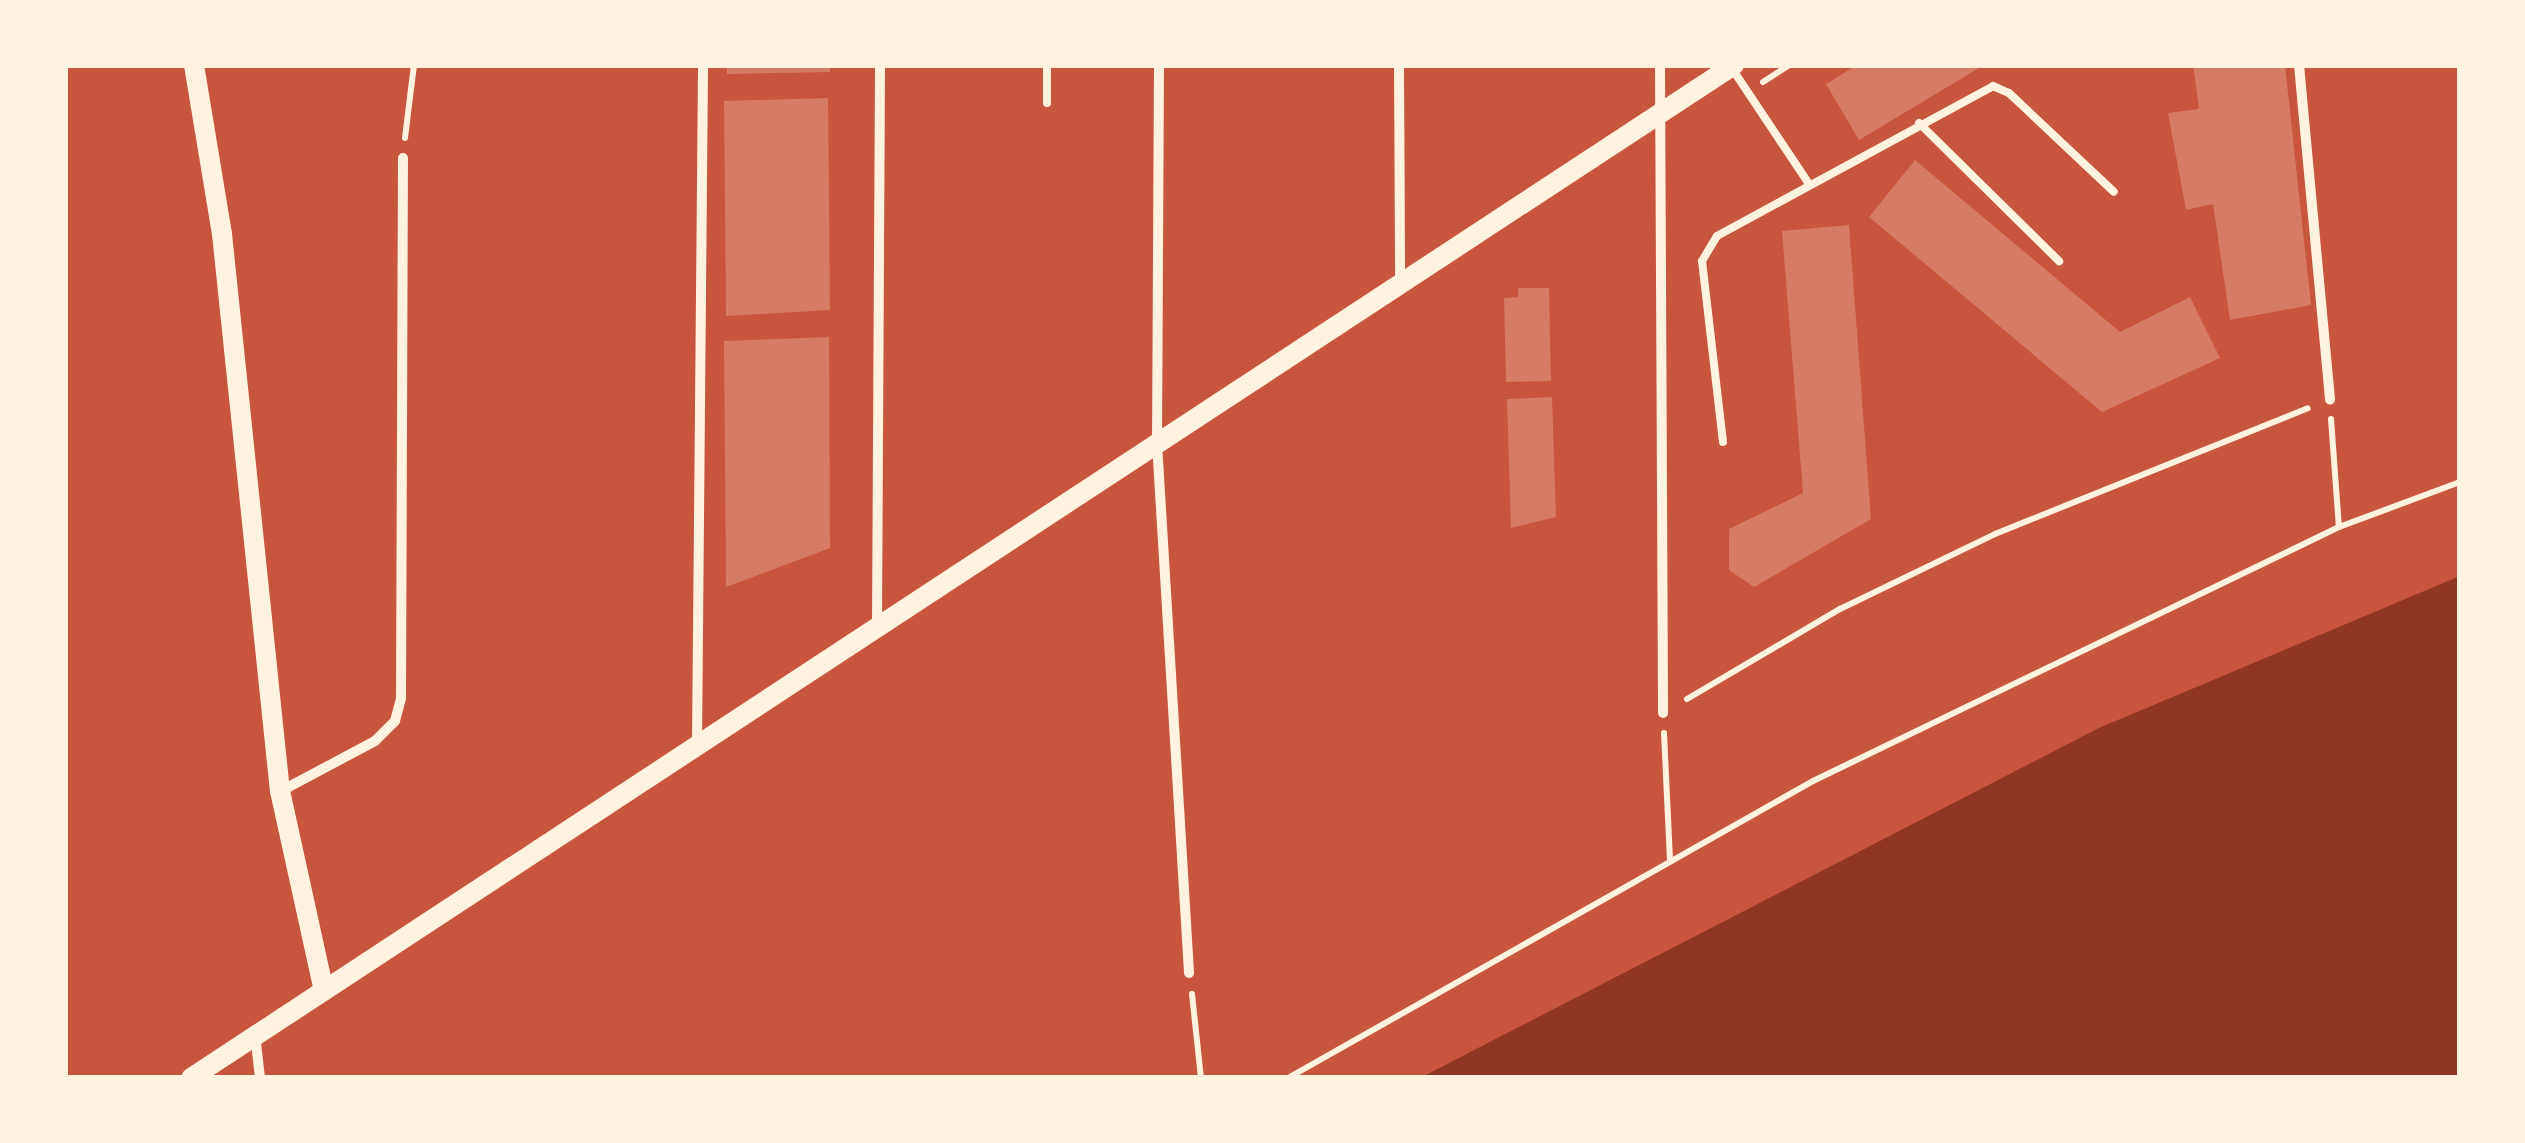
<!DOCTYPE html>
<style>
body{margin:0}
#map{position:relative;width:2525px;height:1143px;overflow:hidden;background:#c8553d;font-family:"Fira Sans Condensed",sans-serif}
div>[style]{position:absolute}
[style*='--x']{left:calc(var(--x)*1px);top:calc(var(--y)*1px);width:calc(var(--w)*1px);rotate:calc(var(--a)*1deg)}
.water>*{inset:0;background:#8f3625}
.building>*{inset:0;background:#d67c66}
.path>*{height:6px;margin:-3px;padding:0 3px;transform-origin:3px;border-radius:3px;background:#fff3e0}
.service>*{height:8px;margin:-4px;padding:0 4px;transform-origin:4px;border-radius:4px;background:#fff3e0}
.minor>*{height:10px;margin:-5px;padding:0 5px;transform-origin:5px;border-radius:5px;background:#fff3e0}
.secondary>*{height:20px;margin:-10px;padding:0 10px;transform-origin:10px;border-radius:10px;background:#fff3e0}
span{translate:-50% -50%;white-space:nowrap;text-align:center;line-height:1.15;-webkit-text-stroke:8px #fff3e0;paint-order:stroke}
.frame{position:absolute;inset:0;border:68px solid #fff3e0;pointer-events:none}
</style>
<div id="map">
<div class="water">
<div style="clip-path:polygon(2460px 576px,2460px 1078px,1420px 1078px,2099px 728px)"></div>
</div>
<div class="building">
<div style="clip-path:polygon(727px 65px,830px 65px,830px 72px,727px 74px)"></div>
<div style="clip-path:polygon(1857px 65px,1984px 65px,1859px 140px,1826px 84px)"></div>
<div style="clip-path:polygon(2193px 65px,2285px 65px,2311px 305px,2230px 320px,2213px 204px,2186px 210px,2168px 113px,2199px 109px)"></div>
<div style="clip-path:polygon(828px 98px,830px 310px,726px 316px,724px 101px)"></div>
<div style="clip-path:polygon(1915px 160px,2120px 332px,2190px 297px,2220px 358px,2102px 412px,1869px 217px)"></div>
<div style="clip-path:polygon(1849px 225px,1871px 519px,1754px 587px,1729px 570px,1729px 529px,1803px 493px,1782px 231px)"></div>
<div style="clip-path:polygon(1518px 288px,1549px 288px,1551px 381px,1506px 382px,1504px 298px,1518px 297px)"></div>
<div style="clip-path:polygon(829px 337px,830px 548px,726px 587px,724px 341px)"></div>
<div style="clip-path:polygon(1552px 397px,1556px 517px,1511px 528px,1507px 399px)"></div>
</div>
<div class="path">
<div style="--x:1763;--y:82;--w:31;--a:-33"></div>
<div style="--x:405;--y:138;--w:74;--a:-83"></div>
<div style="--x:2331;--y:419;--w:108;--a:85.8"></div>
<div style="--x:1687;--y:699;--w:178;--a:-30.5"></div>
<div style="--x:1840;--y:609;--w:172;--a:-25.8"></div>
<div style="--x:1995;--y:534;--w:337;--a:-21.9"></div>
<div style="--x:1664;--y:733;--w:128;--a:87.3"></div>
<div style="--x:1192;--y:994;--w:84;--a:83.9"></div>
<div style="--x:1288;--y:1078;--w:603;--a:-29.5"></div>
<div style="--x:1813;--y:781;--w:584;--a:-25.78"></div>
<div style="--x:2339;--y:527;--w:129;--a:-20.4"></div>
</div>
<div class="service">
<div style="--x:1047;--y:65;--w:38;--a:90"></div>
<div style="--x:1731;--y:67;--w:141;--a:56.3"></div>
<div style="--x:1919;--y:123;--w:197;--a:44.6"></div>
<div style="--x:1723;--y:442;--w:182;--a:-96.6"></div>
<div style="--x:1702;--y:261;--w:29;--a:-59"></div>
<div style="--x:1717;--y:236;--w:314;--a:-28.5"></div>
<div style="--x:1993;--y:86;--w:17;--a:24"></div>
<div style="--x:2009;--y:93;--w:144;--a:43.3"></div>
</div>
<div class="minor">
<div style="--x:1159;--y:65;--w:378;--a:90.3"></div>
<div style="--x:1157;--y:443;--w:531;--a:86.54"></div>
<div style="--x:1399;--y:65;--w:217;--a:89.7"></div>
<div style="--x:1660;--y:65;--w:648;--a:89.73"></div>
<div style="--x:2299;--y:65;--w:336;--a:84.7"></div>
<div style="--x:877;--y:626;--w:561;--a:-89.69"></div>
<div style="--x:697;--y:743;--w:678;--a:-89.49"></div>
<div style="--x:281;--y:791;--w:106;--a:-28"></div>
<div style="--x:375;--y:741;--w:28;--a:-45"></div>
<div style="--x:395;--y:721;--w:24;--a:-75"></div>
<div style="--x:401;--y:698;--w:540;--a:-89.79"></div>
<div style="--x:255;--y:1034;--w:44;--a:83.5"></div>
</div>
<div class="secondary">
<div style="--x:194;--y:65;--w:171;--a:80.6"></div>
<div style="--x:222;--y:234;--w:560;--a:84.06"></div>
<div style="--x:280;--y:791;--w:201;--a:77.6"></div>
<div style="--x:191;--y:1078;--w:1846;--a:-33.29"></div>
</div>
<div class="frame"></div>
</div>
